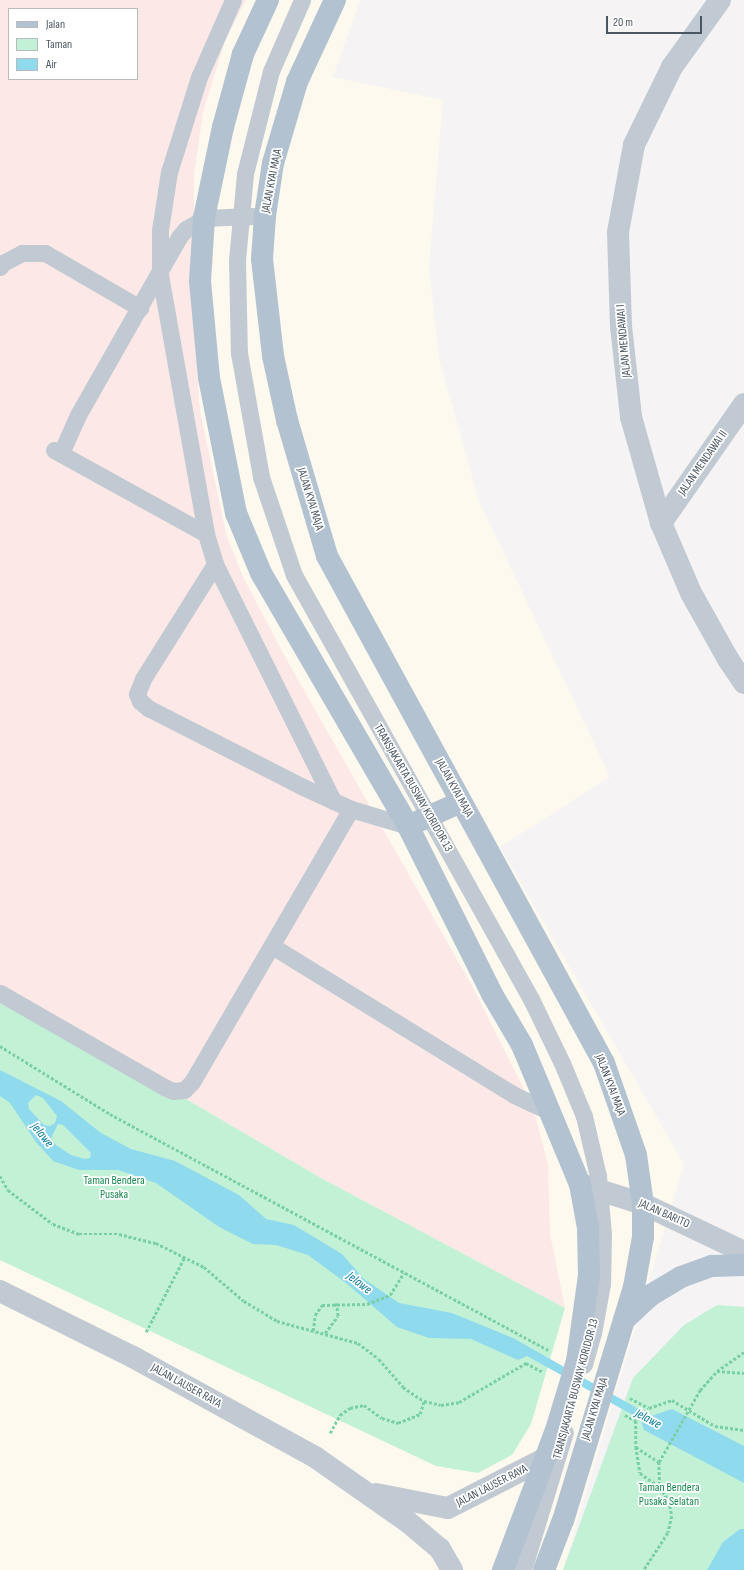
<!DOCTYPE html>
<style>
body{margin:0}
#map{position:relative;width:744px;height:1570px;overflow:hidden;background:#f5f3f3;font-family:"Sofia Sans Condensed",sans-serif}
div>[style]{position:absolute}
.commercial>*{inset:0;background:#fdf9ef}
.medical>*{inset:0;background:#fce8e6}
.green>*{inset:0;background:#c3f1d5}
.water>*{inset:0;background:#90daee}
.path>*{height:2.5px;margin-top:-1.25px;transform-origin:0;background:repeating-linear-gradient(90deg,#7ad0a6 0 3px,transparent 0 5px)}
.service>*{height:17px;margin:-8.5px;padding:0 8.5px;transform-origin:8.5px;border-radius:8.5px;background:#c1cad2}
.minor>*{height:22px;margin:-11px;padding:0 11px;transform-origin:11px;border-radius:11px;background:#c1cad2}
.tertiary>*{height:22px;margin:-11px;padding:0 11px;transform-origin:11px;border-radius:11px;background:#c1cad2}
.primary>*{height:22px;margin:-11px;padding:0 11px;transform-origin:11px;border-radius:11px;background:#b3c2d1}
span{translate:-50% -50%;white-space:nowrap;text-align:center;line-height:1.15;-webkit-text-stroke:3.5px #fff;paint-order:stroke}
.street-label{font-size:12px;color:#4a5661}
.park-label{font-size:12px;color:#17864f}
.water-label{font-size:13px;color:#0c7c9b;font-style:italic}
.legend{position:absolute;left:8px;top:8px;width:130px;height:72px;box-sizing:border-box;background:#fff;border:1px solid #b7bbc0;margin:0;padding:5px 7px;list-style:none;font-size:12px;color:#4a5661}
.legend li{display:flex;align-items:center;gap:8px;height:20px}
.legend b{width:20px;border:1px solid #b7bbc0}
.scale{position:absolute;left:606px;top:16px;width:96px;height:18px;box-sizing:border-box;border:2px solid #4a5661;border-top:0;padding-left:5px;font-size:12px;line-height:14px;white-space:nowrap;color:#4a5661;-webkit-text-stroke:3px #fff;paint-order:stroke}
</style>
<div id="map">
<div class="commercial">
<div style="clip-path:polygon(evenodd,0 0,360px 0,333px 77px,443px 100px,429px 267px,439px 358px,479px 501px,610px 777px,500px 847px,684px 1164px,563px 1570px,0 1570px,0 0,9px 9px,137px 9px,137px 79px,9px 79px,9px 9px)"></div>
</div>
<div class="medical">
<div style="clip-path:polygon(evenodd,0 0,246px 0,225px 41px,203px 112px,194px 175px,194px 326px,200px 411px,226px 534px,243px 577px,284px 655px,472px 986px,532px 1105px,548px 1164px,550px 1234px,565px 1308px,321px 1178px,0 990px,0 0,9px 9px,137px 9px,137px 79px,9px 79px,9px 9px)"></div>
</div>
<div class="green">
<div style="clip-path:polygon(0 990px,321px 1178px,565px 1308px,531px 1424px,512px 1455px,478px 1473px,436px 1466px,0 1260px)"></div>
<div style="clip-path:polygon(717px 1305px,744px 1307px,744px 1570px,563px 1570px,633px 1378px,684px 1325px)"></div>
</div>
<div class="water">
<div style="clip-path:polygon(evenodd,0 1070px,61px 1101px,101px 1133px,131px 1149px,175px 1161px,239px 1195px,266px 1219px,294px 1225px,342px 1254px,364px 1279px,399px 1303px,452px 1313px,513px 1338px,651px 1416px,672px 1409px,744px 1446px,744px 1483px,644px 1430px,640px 1419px,527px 1356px,518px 1360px,471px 1339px,429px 1338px,397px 1327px,346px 1283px,308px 1255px,276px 1245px,253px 1244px,219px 1227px,156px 1183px,118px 1170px,79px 1170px,53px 1161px,36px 1142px,10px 1103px,0 1096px,0 1070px,36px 1095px,43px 1098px,57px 1116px,55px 1123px,50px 1126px,44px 1125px,29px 1109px,28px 1103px,36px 1095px,0 1070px,58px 1124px,63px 1125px,91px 1153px,90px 1158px,85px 1159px,71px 1155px,56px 1145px,51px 1138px,58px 1124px)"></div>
<div style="clip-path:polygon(740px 1529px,744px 1529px,744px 1570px,707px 1570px,723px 1542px)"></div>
</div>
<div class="path">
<div style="left:0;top:1046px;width:129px;rotate:31.7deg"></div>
<div style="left:110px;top:1114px;width:500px;rotate:28.3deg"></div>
<div style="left:0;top:1176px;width:16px;rotate:60deg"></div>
<div style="left:8px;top:1190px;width:56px;rotate:37.1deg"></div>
<div style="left:53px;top:1224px;width:28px;rotate:21deg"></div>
<div style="left:79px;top:1234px;width:40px"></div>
<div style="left:119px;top:1234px;width:38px;rotate:14deg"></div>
<div style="left:156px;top:1243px;width:54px;rotate:26.6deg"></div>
<div style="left:204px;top:1267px;width:52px;rotate:40.4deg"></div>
<div style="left:244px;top:1301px;width:39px;rotate:31deg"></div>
<div style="left:277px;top:1321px;width:84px;rotate:15.2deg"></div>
<div style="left:358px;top:1343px;width:26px;rotate:37deg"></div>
<div style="left:379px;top:1359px;width:37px;rotate:49deg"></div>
<div style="left:403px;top:1387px;width:25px;rotate:34deg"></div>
<div style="left:424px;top:1401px;width:17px;rotate:13deg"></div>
<div style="left:441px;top:1405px;width:18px;rotate:-9deg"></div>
<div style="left:459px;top:1402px;width:78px;rotate:-30.2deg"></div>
<div style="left:526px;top:1363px;width:19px;rotate:28deg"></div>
<div style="left:313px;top:1331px;width:16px;rotate:-83deg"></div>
<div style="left:315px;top:1315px;width:12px;rotate:-55deg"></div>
<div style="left:322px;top:1305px;width:45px;rotate:-1.3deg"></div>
<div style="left:367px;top:1304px;width:25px;rotate:-21deg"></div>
<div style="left:390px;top:1295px;width:26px;rotate:-58deg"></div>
<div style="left:146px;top:1332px;width:85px;rotate:-62.8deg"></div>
<div style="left:325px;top:1333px;width:21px;rotate:-53deg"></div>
<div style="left:338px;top:1316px;width:13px;rotate:-99deg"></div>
<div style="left:717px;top:1371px;width:27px;rotate:4deg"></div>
<div style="left:630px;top:1398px;width:21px;rotate:28deg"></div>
<div style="left:649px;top:1408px;width:24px;rotate:-19deg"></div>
<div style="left:672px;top:1400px;width:50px;rotate:31.2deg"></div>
<div style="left:715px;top:1426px;width:29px;rotate:8deg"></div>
<div style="left:625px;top:1415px;width:13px;rotate:29deg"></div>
<div style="left:636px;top:1421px;width:26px;rotate:90deg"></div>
<div style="left:636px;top:1447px;width:26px;rotate:81deg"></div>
<div style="left:640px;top:1473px;width:24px;rotate:35deg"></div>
<div style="left:660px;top:1487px;width:17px;rotate:57deg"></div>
<div style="left:669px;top:1501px;width:15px;rotate:79deg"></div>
<div style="left:672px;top:1516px;width:17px;rotate:103deg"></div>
<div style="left:668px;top:1533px;width:44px;rotate:123deg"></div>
<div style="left:330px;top:1433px;width:21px;rotate:-61deg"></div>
<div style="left:340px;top:1415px;width:12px;rotate:-35deg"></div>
<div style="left:350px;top:1408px;width:14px;rotate:-12deg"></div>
<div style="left:364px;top:1405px;width:22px;rotate:36deg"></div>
<div style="left:382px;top:1418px;width:17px;rotate:17deg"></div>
<div style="left:398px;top:1423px;width:24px;rotate:-22deg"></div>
<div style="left:420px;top:1414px;width:14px;rotate:-73deg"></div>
<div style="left:636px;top:1447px;width:27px;rotate:33deg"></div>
<div style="left:659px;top:1462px;width:25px;rotate:88deg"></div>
<div style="left:659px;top:1462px;width:83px;rotate:-60.3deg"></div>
<div style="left:700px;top:1390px;width:25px;rotate:-48deg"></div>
<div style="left:717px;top:1371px;width:33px;rotate:-35deg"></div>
</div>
<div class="service">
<div style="left:233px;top:0;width:84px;rotate:113.8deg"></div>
<div style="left:199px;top:77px;width:100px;rotate:107.5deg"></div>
<div style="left:169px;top:172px;width:59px;rotate:98.8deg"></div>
<div style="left:160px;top:230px;width:45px;rotate:90deg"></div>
<div style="left:160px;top:275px;width:263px;rotate:79.9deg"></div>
<div style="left:206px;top:534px;width:31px;rotate:73deg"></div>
<div style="left:215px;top:564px;width:265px;rotate:63.5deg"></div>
<div style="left:302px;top:0;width:77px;rotate:113.6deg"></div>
<div style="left:271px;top:71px;width:106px;rotate:104.2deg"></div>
<div style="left:245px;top:174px;width:87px;rotate:95.3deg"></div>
<div style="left:237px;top:261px;width:92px;rotate:88.8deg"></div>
<div style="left:239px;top:353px;width:126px;rotate:79.9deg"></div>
<div style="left:261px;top:477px;width:103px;rotate:71.4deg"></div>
<div style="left:294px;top:575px;width:486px;rotate:60.8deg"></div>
<div style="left:531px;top:999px;width:71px;rotate:64.2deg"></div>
<div style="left:562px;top:1063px;width:57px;rotate:67.5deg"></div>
<div style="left:584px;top:1116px;width:62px;rotate:76.9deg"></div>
<div style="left:598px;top:1176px;width:58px;rotate:85.1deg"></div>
<div style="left:603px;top:1234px;width:50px;rotate:91.1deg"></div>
<div style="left:602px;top:1284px;width:50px;rotate:100.4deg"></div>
<div style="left:593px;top:1333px;width:33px;rotate:106deg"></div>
<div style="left:0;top:267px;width:5px;rotate:-53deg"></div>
<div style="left:3px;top:263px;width:21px;rotate:-28deg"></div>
<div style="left:22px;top:253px;width:23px"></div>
<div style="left:45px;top:253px;width:110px;rotate:30.1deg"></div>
<div style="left:54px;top:450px;width:174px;rotate:28.9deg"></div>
<div style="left:61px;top:453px;width:42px;rotate:-65.9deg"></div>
<div style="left:78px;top:415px;width:205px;rotate:-60.4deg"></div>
<div style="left:179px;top:237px;width:11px;rotate:-49deg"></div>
<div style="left:186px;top:229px;width:21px;rotate:-31deg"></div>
<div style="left:204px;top:218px;width:48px;rotate:-2.4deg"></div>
<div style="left:215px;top:564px;width:136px;rotate:122.1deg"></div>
<div style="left:143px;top:679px;width:16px;rotate:112deg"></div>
<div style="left:137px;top:694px;width:8px;rotate:67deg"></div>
<div style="left:140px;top:701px;width:11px;rotate:41deg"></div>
<div style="left:148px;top:708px;width:174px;rotate:27deg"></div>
<div style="left:303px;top:787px;width:53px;rotate:24.6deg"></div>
<div style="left:351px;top:809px;width:59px;rotate:16.6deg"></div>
<div style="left:272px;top:946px;width:284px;rotate:31.6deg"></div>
<div style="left:514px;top:1095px;width:38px;rotate:25deg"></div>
<div style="left:0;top:993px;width:189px;rotate:29.8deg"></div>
<div style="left:164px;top:1087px;width:10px;rotate:24deg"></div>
<div style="left:173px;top:1091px;width:11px;rotate:-5deg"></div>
<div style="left:184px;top:1090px;width:11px;rotate:-45deg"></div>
<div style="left:192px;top:1082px;width:316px;rotate:-59.8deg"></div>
<div style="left:523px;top:1570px;width:144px;rotate:-73.1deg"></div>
</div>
<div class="minor">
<div style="left:720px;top:0;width:82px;rotate:125.6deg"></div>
<div style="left:672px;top:67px;width:87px;rotate:116deg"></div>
<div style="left:634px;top:145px;width:88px;rotate:100.4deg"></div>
<div style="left:618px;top:232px;width:94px;rotate:88.2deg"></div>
<div style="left:621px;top:326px;width:92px;rotate:83.7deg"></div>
<div style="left:631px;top:417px;width:110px;rotate:74.2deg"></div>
<div style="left:661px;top:523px;width:76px;rotate:66.8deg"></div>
<div style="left:691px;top:593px;width:76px;rotate:60.7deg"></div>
<div style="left:728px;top:659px;width:29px;rotate:56deg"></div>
<div style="left:661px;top:523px;width:145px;rotate:-55.1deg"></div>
</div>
<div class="tertiary">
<div style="left:580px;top:1184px;width:66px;rotate:17.6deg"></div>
<div style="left:643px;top:1204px;width:112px;rotate:25.4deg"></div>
<div style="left:0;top:1291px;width:148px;rotate:26.4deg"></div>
<div style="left:133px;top:1357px;width:208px;rotate:28.8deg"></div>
<div style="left:315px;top:1457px;width:113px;rotate:35deg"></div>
<div style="left:408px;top:1522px;width:42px;rotate:40.2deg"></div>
<div style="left:440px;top:1549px;width:24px;rotate:60deg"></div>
<div style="left:376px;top:1494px;width:73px;rotate:11deg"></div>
<div style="left:448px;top:1508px;width:110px;rotate:-27deg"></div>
</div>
<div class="primary">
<div style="left:268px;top:0;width:60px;rotate:114.8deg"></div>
<div style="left:243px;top:54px;width:76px;rotate:105.3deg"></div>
<div style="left:223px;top:127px;width:93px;rotate:101.8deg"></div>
<div style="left:204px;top:218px;width:63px;rotate:93.6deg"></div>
<div style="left:200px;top:281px;width:97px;rotate:84.7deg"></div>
<div style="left:209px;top:378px;width:138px;rotate:78.7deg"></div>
<div style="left:236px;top:513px;width:65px;rotate:67.4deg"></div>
<div style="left:261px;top:573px;width:293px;rotate:59.8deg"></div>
<div style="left:408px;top:826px;width:188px;rotate:63.4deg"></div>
<div style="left:492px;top:994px;width:59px;rotate:59.5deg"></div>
<div style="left:522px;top:1045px;width:151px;rotate:67.4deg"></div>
<div style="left:580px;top:1184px;width:45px;rotate:79.7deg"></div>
<div style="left:588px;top:1228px;width:47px;rotate:88.8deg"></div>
<div style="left:589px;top:1275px;width:87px;rotate:97.9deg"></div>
<div style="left:577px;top:1361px;width:72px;rotate:106.9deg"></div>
<div style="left:556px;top:1430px;width:150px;rotate:110.7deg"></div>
<div style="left:335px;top:0;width:90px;rotate:114.9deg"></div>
<div style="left:297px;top:82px;width:84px;rotate:106.5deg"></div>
<div style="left:273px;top:163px;width:54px;rotate:98.6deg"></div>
<div style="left:265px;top:216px;width:43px;rotate:94deg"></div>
<div style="left:262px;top:259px;width:98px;rotate:83.5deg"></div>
<div style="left:273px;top:356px;width:66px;rotate:77.7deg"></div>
<div style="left:287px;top:420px;width:142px;rotate:73.6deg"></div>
<div style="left:327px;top:556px;width:578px;rotate:61.35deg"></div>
<div style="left:604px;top:1063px;width:97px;rotate:70.8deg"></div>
<div style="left:636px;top:1155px;width:49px;rotate:81.9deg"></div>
<div style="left:643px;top:1204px;width:33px;rotate:90deg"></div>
<div style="left:643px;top:1237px;width:51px;rotate:100.2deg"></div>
<div style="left:634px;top:1287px;width:244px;rotate:106.9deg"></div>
<div style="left:563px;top:1520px;width:53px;rotate:110.8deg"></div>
<div style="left:408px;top:826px;width:58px;rotate:-24.4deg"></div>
<div style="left:624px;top:1320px;width:37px;rotate:-43deg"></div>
<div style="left:651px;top:1295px;width:35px;rotate:-31deg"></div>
<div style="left:681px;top:1277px;width:33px;rotate:-20deg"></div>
<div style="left:712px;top:1266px;width:32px;rotate:-2deg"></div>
</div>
<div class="street-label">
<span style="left:272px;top:181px;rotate:-79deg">JALAN KYAI MAJA</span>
<span style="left:624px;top:341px;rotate:-95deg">JALAN MENDAWAI I</span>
<span style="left:703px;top:463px;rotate:-55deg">JALAN MENDAWAI II</span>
<span style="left:310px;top:499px;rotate:73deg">JALAN KYAI MAJA</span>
<span style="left:413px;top:788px;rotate:60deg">TRANSJAKARTA BUSWAY KORIDOR 13</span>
<span style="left:454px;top:788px;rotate:61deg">JALAN KYAI MAJA</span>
<span style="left:610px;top:1085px;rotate:69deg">JALAN KYAI MAJA</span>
<span style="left:664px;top:1214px;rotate:24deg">JALAN BARITO</span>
<span style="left:186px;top:1386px;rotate:29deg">JALAN LAUSER RAYA</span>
<span style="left:576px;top:1389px;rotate:-75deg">TRANSJAKARTA BUSWAY KORIDOR 13</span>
<span style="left:595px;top:1409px;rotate:-73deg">JALAN KYAI MAJA</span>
<span style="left:492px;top:1486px;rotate:-27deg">JALAN LAUSER RAYA</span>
</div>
<div class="park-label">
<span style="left:114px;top:1188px">Taman Bendera<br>Pusaka</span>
<span style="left:669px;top:1495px">Taman Bendera<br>Pusaka Selatan</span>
</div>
<div class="water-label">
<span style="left:42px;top:1135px;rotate:51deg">Jelawe</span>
<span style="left:359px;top:1283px;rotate:38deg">Jelawe</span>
<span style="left:648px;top:1419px;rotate:28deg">Jelawe</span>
</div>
<ul class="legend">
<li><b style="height:5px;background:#b3c2d1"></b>Jalan</li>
<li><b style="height:11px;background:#c3f1d5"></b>Taman</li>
<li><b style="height:11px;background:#90daee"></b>Air</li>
</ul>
<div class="scale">20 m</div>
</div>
